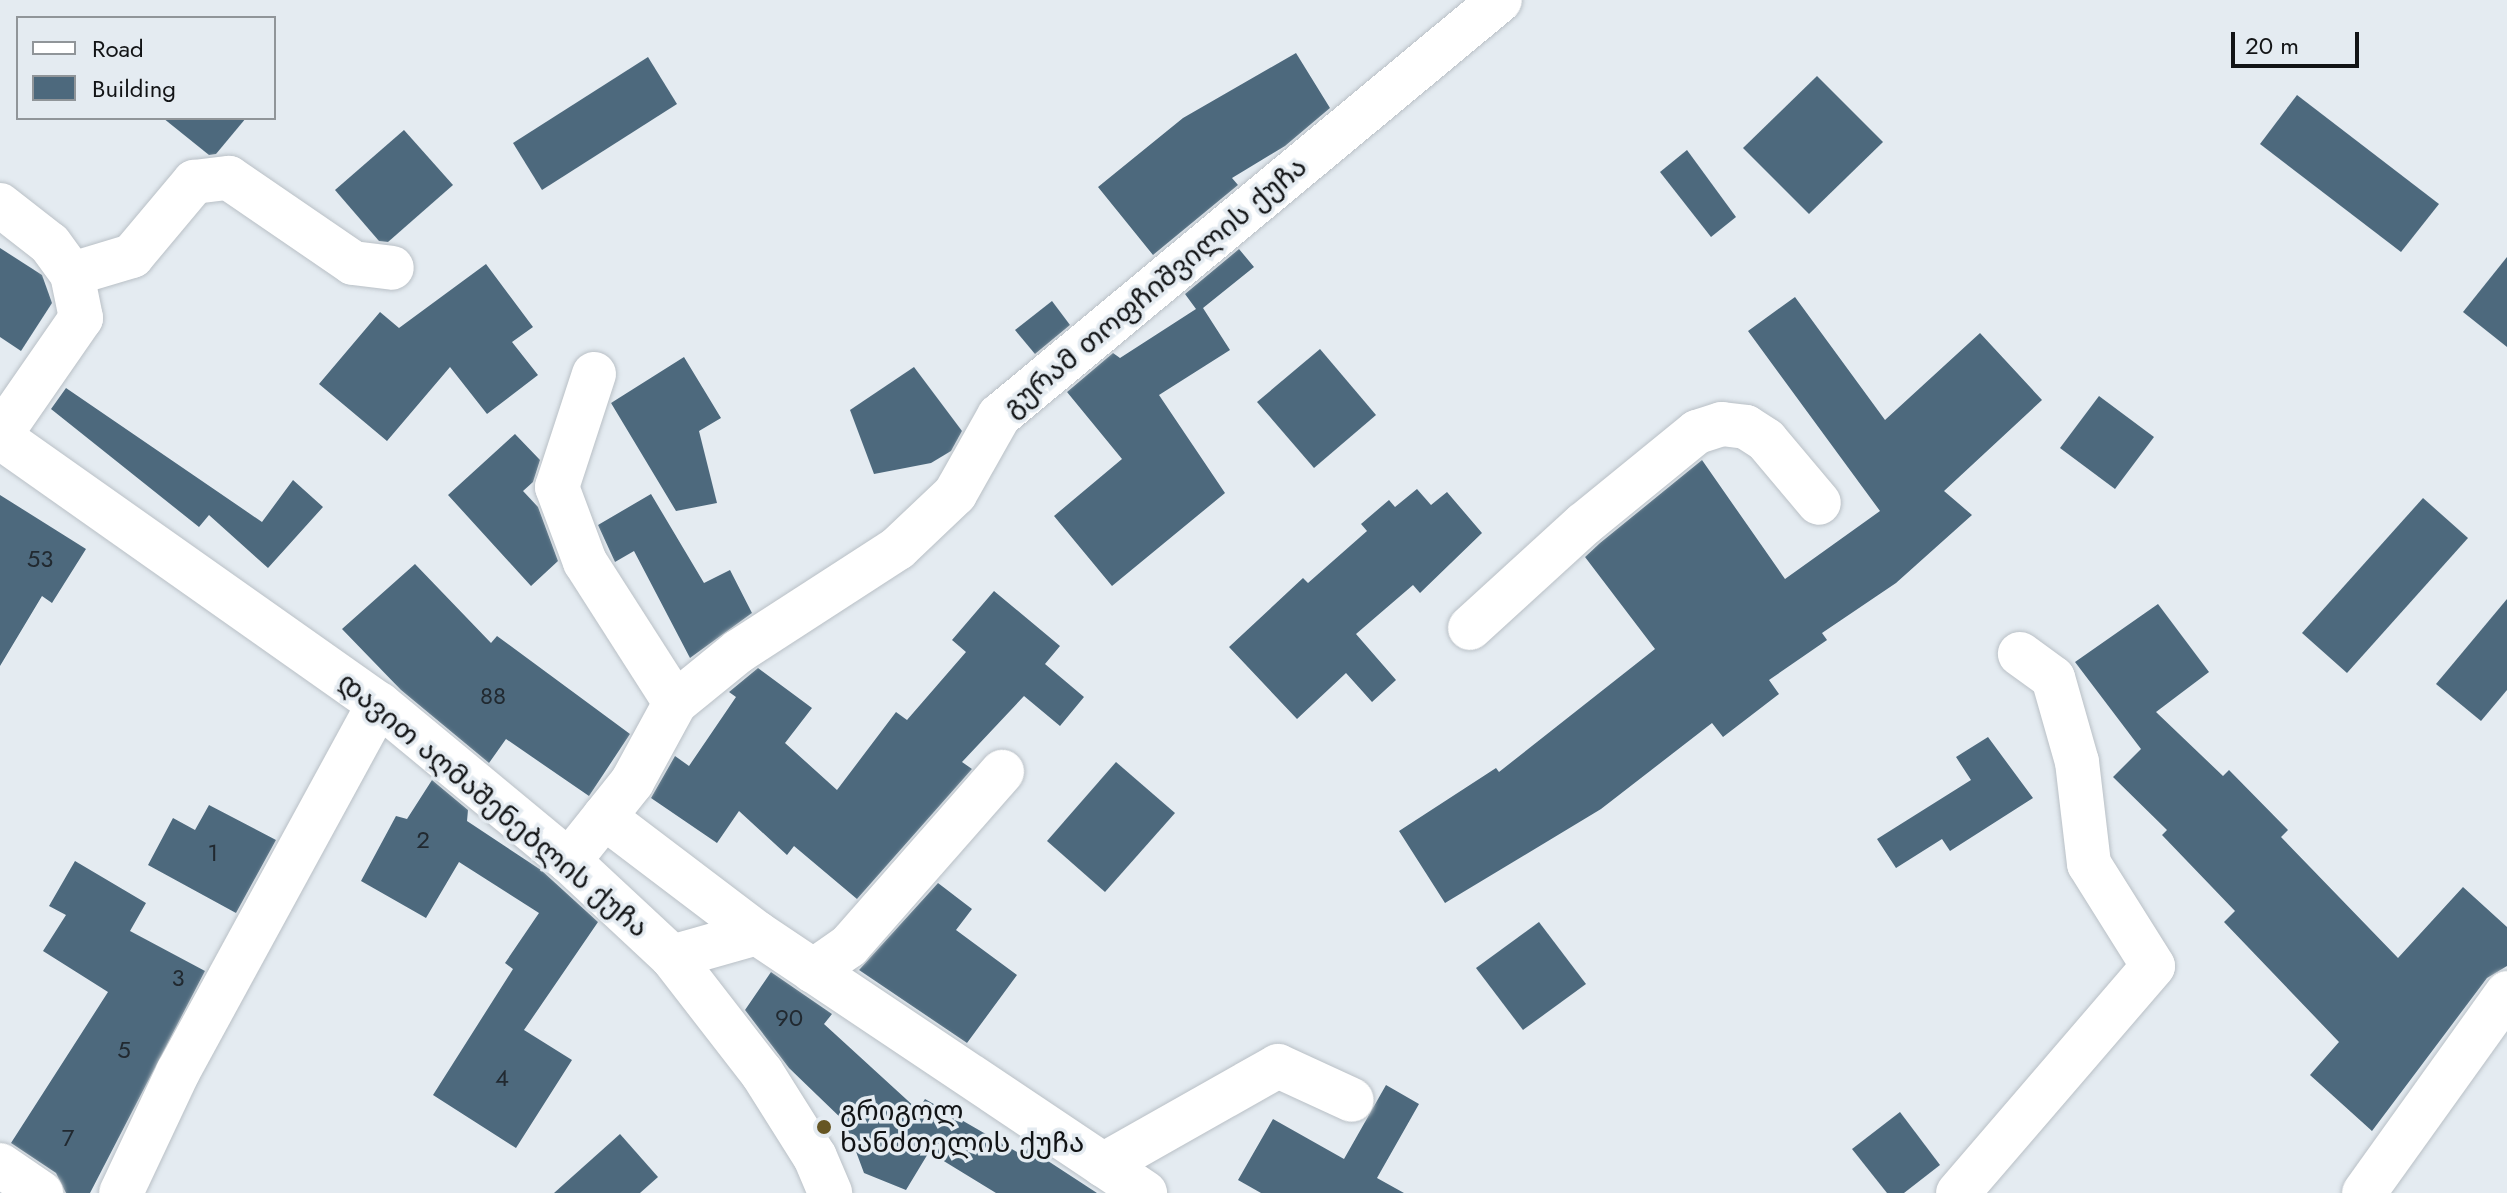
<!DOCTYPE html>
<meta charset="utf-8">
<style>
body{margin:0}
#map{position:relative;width:2507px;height:1193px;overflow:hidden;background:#e4ebf1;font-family:Jost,"Noto Sans Georgian",sans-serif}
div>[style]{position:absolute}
.building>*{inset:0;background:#4d697d}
.roads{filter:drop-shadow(0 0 2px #b9c0c6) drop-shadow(0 0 2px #b9c0c6)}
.minor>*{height:44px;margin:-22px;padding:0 22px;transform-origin:22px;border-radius:22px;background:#fff}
.dots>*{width:22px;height:22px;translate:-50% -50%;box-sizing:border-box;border:4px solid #e4ebf1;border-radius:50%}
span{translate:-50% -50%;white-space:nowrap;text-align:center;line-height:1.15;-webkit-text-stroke:7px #e4ebf1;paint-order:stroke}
.number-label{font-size:24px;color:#212930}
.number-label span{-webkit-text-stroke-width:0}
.street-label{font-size:28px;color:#121416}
.poi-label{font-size:28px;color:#121416}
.left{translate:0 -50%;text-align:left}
.legend{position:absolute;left:16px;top:16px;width:260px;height:104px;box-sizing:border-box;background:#e4ebf1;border:2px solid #909599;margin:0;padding:10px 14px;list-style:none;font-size:24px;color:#121416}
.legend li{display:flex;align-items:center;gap:16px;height:40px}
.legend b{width:40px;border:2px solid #909599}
.scale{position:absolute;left:2231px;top:32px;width:128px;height:36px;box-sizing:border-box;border:4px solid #121416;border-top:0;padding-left:10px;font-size:24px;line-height:28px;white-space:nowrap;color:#121416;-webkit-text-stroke:6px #e4ebf1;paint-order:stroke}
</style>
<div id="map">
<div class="building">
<div style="clip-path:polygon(1296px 53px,1330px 108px,1285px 146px,1232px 178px,1238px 185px,1153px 255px,1098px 187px,1183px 118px)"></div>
<div style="clip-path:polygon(648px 57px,677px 104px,542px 190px,513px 143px)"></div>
<div style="clip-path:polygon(1817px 76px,1883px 142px,1809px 214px,1743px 148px)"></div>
<div style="clip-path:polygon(2297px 95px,2439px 204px,2401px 252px,2260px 144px)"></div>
<div style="clip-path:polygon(163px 118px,246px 118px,216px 154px,209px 155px)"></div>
<div style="clip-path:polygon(404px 130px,453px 185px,388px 242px,379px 241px,335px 190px)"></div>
<div style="clip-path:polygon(1687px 150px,1736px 217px,1711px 237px,1660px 172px)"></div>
<div style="clip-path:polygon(0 248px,42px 275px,52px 303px,21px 351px,0 337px)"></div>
<div style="clip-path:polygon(1239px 249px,1254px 267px,1203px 308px,1230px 350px,1159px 395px,1225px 493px,1112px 586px,1054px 516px,1122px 459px,1067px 392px,1113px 353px,1120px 358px,1196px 309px,1185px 294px)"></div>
<div style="clip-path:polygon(2507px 257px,2507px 347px,2463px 312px)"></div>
<div style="clip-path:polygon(486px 264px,533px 327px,512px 342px,538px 375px,487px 414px,450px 367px,387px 441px,319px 384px,380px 312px,399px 328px)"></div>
<div style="clip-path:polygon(1795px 297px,1885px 420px,1980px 333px,2042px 400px,1944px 491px,1972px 515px,1896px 583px,1822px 633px,1827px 640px,1769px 680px,1779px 694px,1723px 737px,1712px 723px,1601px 809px,1445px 903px,1399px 831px,1496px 768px,1499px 772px,1655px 649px,1585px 557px,1600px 543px,1702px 460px,1785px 579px,1880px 511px,1748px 331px)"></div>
<div style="clip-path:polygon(1052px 301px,1070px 325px,1035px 354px,1015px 330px)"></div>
<div style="clip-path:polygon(1320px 349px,1376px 415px,1314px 468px,1257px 402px)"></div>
<div style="clip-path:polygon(684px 357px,721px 418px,699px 431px,717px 503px,676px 511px,611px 403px)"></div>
<div style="clip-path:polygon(914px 367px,962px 431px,951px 451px,931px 463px,874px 474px,850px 410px)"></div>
<div style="clip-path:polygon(66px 388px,262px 522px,293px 480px,323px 507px,268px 568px,209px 515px,199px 527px,51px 409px)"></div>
<div style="clip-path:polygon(2099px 396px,2154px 437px,2115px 489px,2060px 448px)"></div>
<div style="clip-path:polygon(515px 434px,540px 460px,533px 482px,523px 491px,538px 507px,558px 561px,531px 586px,448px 495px)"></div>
<div style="clip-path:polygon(1417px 489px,1431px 505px,1447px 492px,1482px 533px,1420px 593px,1413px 585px,1356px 634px,1396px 680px,1372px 702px,1346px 673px,1297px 719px,1229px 647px,1303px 578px,1308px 583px,1367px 531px,1361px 524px,1389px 500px,1395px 507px)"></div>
<div style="clip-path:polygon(651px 494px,704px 583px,730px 570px,752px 613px,690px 658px,634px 551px,615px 562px,598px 525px)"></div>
<div style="clip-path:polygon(0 495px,86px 549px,52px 603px,42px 596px,0 666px)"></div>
<div style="clip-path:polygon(2423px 498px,2468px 538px,2347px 673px,2302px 633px)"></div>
<div style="clip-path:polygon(415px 564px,491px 643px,497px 636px,630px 734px,589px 796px,506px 739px,489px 763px,401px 690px,342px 629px)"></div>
<div style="clip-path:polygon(994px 591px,1060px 646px,1045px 664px,1084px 697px,1060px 726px,1024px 696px,962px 762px,972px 769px,857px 899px,794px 846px,787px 855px,739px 811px,717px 843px,651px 798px,675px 756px,689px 766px,736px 697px,729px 692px,758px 668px,812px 708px,785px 743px,837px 790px,896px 712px,907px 720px,966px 652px,952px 640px)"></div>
<div style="clip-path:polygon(2507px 599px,2507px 690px,2481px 721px,2436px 684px)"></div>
<div style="clip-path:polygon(2158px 604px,2209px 672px,2156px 712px,2223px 776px,2229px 770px,2288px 830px,2281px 837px,2398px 958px,2463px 887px,2507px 927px,2507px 966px,2487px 978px,2372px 1131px,2310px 1075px,2339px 1042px,2224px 922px,2235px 911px,2162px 835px,2167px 830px,2113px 777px,2141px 749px,2075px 662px)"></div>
<div style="clip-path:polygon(1988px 737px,2033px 798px,1950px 851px,1942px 839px,1896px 868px,1877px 839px,1971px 780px,1956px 757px)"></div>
<div style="clip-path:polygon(1116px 762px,1175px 813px,1105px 892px,1047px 841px)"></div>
<div style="clip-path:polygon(432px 780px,468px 810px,467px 821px,541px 870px,598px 922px,524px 1030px,572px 1060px,516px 1148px,433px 1095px,513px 969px,505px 963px,539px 913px,459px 862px,426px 918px,361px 881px,396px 816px,407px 819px)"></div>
<div style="clip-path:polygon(209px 805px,276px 840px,236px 913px,148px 865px,173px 818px,195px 830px)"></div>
<div style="clip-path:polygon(75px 861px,146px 903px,130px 931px,205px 971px,90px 1193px,66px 1193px,56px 1173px,11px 1143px,108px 992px,43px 951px,66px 915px,49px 906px)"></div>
<div style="clip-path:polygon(938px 883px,972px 909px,956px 930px,1017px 975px,967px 1043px,859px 970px)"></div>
<div style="clip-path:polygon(1539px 922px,1586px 984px,1523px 1030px,1476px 968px)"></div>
<div style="clip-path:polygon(771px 972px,832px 1014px,824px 1024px,918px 1110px,925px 1099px,1017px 1152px,1022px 1144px,1097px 1193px,996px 1193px,929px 1152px,906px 1190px,864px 1173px,845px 1122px,789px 1068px,745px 1010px)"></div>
<div style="clip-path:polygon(1386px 1085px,1419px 1104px,1377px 1178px,1404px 1193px,1261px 1193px,1238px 1180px,1273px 1119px,1344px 1159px)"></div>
<div style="clip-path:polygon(1900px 1112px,1940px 1165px,1904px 1193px,1887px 1193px,1852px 1149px)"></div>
<div style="clip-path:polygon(620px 1134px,658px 1177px,640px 1193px,554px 1193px)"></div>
</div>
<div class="roads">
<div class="minor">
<div style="left:0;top:205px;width:63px;rotate:38deg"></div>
<div style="left:50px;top:244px;width:37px;rotate:54deg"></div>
<div style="left:72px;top:274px;width:45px;rotate:78.4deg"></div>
<div style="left:81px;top:318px;width:142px;rotate:124.7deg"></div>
<div style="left:72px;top:274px;width:63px;rotate:-16.7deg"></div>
<div style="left:132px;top:256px;width:97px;rotate:-50deg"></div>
<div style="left:194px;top:182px;width:35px;rotate:-7deg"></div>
<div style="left:229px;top:178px;width:150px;rotate:34.4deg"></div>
<div style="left:353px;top:263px;width:39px;rotate:7deg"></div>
<div style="left:594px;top:374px;width:119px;rotate:108.1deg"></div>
<div style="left:557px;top:487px;width:80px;rotate:69.5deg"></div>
<div style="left:585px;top:562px;width:167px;rotate:57.4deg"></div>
<div style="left:0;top:437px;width:464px;rotate:35.2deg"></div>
<div style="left:379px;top:704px;width:246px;rotate:39.6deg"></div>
<div style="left:569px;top:861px;width:141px;rotate:43deg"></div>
<div style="left:672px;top:957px;width:147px;rotate:52.2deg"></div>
<div style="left:762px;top:1073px;width:99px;rotate:57.8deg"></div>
<div style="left:815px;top:1157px;width:39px;rotate:67deg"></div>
<div style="left:1470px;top:628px;width:154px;rotate:-42.4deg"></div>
<div style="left:1584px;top:524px;width:146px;rotate:-39.2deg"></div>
<div style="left:1697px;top:432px;width:26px;rotate:-18deg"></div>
<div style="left:1722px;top:424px;width:24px;rotate:7deg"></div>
<div style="left:1746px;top:427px;width:24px;rotate:33deg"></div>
<div style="left:1766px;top:440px;width:82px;rotate:49.9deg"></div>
<div style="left:604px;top:817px;width:192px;rotate:37.2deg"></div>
<div style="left:569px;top:861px;width:101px;rotate:-51.4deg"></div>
<div style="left:632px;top:782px;width:90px;rotate:-61.4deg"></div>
<div style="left:675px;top:703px;width:82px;rotate:-39.1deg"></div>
<div style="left:739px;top:651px;width:189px;rotate:-32.9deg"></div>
<div style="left:898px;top:548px;width:79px;rotate:-43.5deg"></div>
<div style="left:955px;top:494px;width:90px;rotate:-60.6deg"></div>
<div style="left:999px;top:416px;width:651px;rotate:-39.7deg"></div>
<div style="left:672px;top:957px;width:88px;rotate:-15.8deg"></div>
<div style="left:757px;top:933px;width:467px;rotate:33.8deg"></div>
<div style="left:813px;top:971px;width:44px;rotate:-34.8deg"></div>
<div style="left:849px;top:946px;width:232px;rotate:-48.7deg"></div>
<div style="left:0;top:1165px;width:50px;rotate:34.3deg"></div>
<div style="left:1103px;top:1165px;width:201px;rotate:-29.5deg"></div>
<div style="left:1278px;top:1066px;width:81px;rotate:24.7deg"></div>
<div style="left:121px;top:1193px;width:134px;rotate:-64.8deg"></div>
<div style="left:178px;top:1072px;width:419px;rotate:-61.4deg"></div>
<div style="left:1958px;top:1193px;width:299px;rotate:-49.3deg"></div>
<div style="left:2153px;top:966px;width:120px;rotate:-122.1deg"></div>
<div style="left:2089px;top:864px;width:103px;rotate:-96.7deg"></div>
<div style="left:2077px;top:762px;width:87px;rotate:-105.9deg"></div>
<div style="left:2053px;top:678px;width:41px;rotate:-144deg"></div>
<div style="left:2364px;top:1193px;width:246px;rotate:-54.4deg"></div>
</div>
</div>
<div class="dots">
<div style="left:824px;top:1127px;background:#665623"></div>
</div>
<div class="number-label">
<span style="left:40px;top:559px">53</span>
<span style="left:493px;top:696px">88</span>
<span style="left:423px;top:840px">2</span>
<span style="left:213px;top:853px">1</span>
<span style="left:178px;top:978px">3</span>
<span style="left:789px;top:1018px">90</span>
<span style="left:124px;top:1050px">5</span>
<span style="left:502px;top:1078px">4</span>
<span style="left:68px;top:1138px">7</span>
</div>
<div class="street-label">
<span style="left:1155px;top:287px;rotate:-40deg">გურამ თოფჩიშვილის ქუჩა</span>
<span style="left:493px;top:805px;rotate:40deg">დავით აღმაშენებლის ქუჩა</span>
</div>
<div class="poi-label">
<span class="left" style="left:840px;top:1127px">გრიგოლ<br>ხანძთელის ქუჩა</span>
</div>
<ul class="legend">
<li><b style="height:10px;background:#fff"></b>Road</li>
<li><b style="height:22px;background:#4d697d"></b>Building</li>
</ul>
<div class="scale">20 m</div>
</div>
